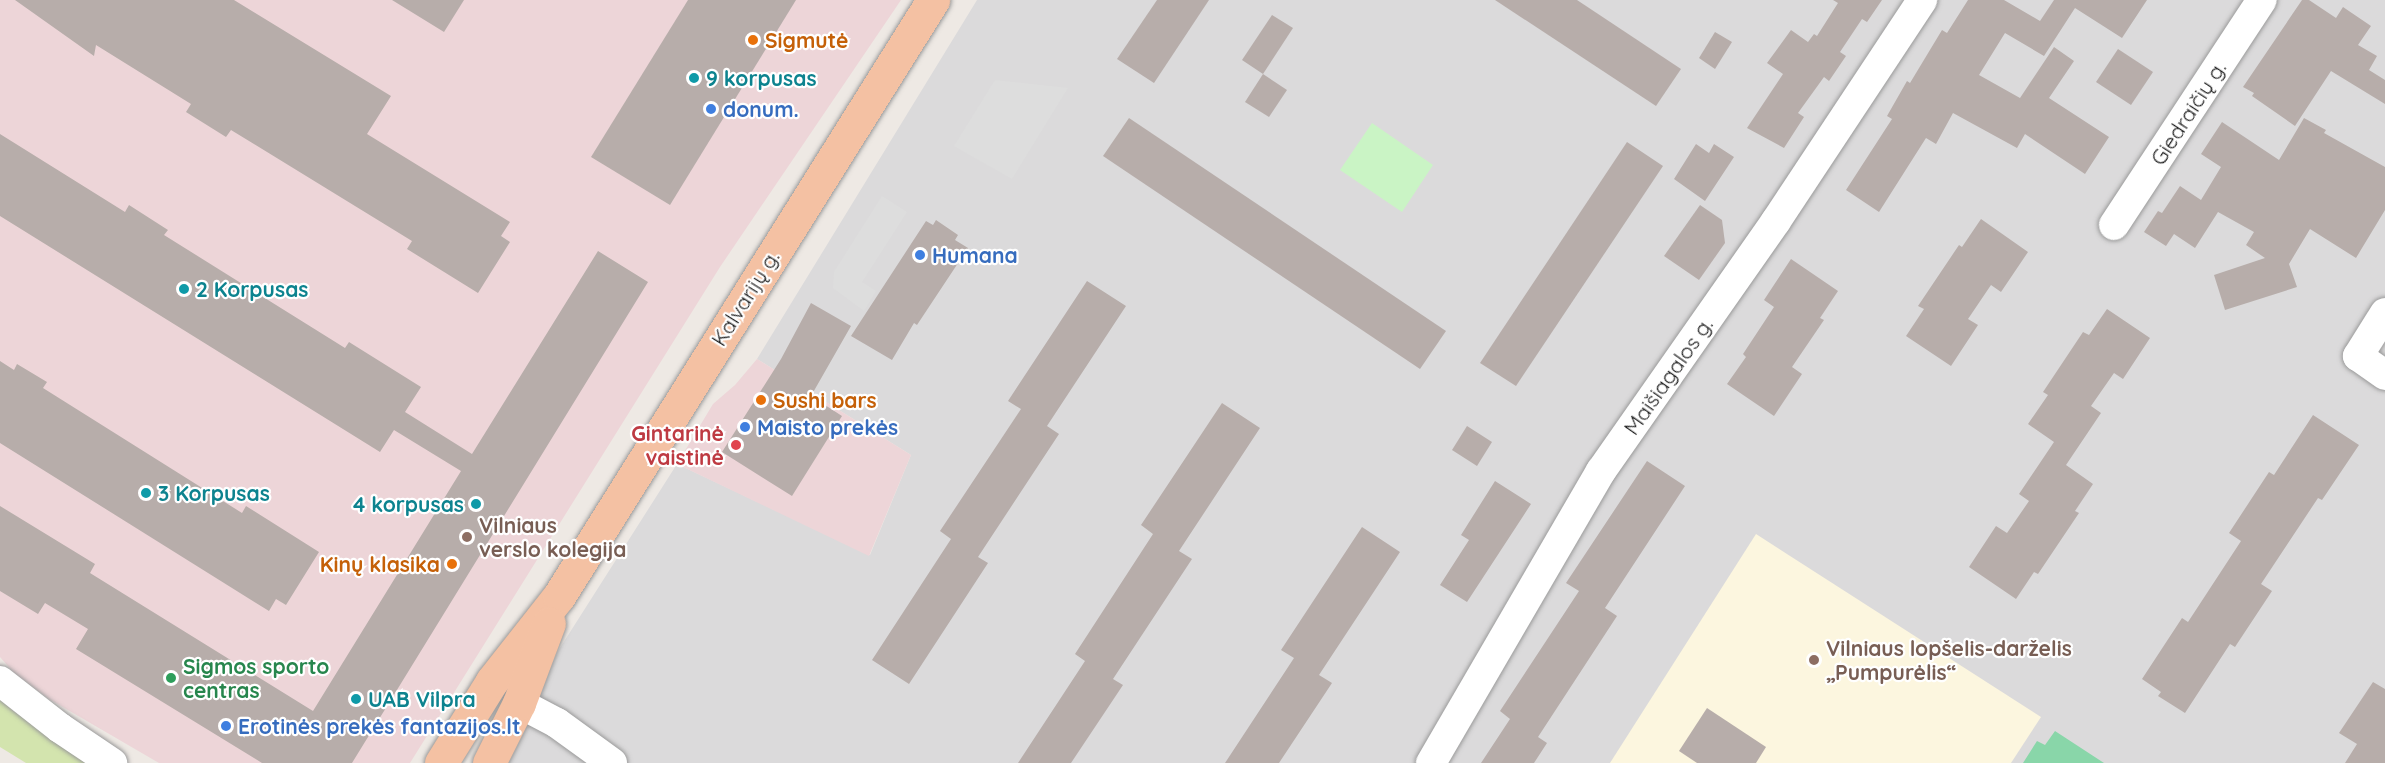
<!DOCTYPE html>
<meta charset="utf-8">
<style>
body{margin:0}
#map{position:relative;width:2385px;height:763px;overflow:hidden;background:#eee9e4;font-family:Quicksand,sans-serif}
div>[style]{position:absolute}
.residential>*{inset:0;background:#dbdadb}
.commercial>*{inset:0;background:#edd5d8}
.education>*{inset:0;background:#fcf6df}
.grass>*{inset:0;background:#d3e4ae}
.park>*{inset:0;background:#caf4c5}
.pitch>*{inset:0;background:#89d6a9}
.parking>*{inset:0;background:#ddd}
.building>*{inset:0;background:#b7adaa}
.roads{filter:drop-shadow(0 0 2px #9a9a9a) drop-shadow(0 0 2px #9a9a9a)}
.minor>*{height:30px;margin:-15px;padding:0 15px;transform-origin:15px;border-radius:15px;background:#fff}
.major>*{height:33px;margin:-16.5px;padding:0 16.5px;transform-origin:16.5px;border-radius:16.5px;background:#f4c1a3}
.dots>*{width:16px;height:16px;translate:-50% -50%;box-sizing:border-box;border:3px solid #fff;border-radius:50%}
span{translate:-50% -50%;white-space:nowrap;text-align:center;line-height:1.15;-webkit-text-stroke:4.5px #fff;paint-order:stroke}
.food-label{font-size:21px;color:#c56008;font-weight:700}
.left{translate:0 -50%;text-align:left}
.right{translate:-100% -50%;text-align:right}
.culture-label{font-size:21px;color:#0d838f;font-weight:700}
.shop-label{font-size:21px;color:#366cbe;font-weight:700}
.street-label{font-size:21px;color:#1d1d1d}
.health-label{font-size:21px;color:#be3a42;font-weight:700}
.education-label{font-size:21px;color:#785e54;font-weight:700}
.leisure-label{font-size:21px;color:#27864d;font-weight:700}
</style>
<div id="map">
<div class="residential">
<div style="clip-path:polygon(977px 0,2385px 0,2385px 763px,506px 763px,558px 651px,677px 464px,870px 555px,911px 455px,757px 359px)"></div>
</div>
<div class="commercial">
<div style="clip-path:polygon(0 0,901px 0,720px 267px,410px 763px,159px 763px,49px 699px,13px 672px,0 657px)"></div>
<div style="clip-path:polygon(757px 359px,911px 455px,869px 556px,677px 464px,713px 404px,735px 385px)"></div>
</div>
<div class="education">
<div style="clip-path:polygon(1756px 534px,2041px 717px,2011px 763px,1610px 763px)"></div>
</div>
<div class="grass">
<div style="clip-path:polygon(0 699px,12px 710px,89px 763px,26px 763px,0 747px)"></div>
</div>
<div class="park">
<div style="clip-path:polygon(1372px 123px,1433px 165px,1402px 212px,1340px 170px)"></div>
</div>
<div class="pitch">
<div style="clip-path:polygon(2055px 731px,2104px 763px,2023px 763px,2037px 741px,2045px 745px)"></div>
</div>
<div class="parking">
<div style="clip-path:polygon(995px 80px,1068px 88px,1012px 179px,954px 146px)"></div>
<div style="clip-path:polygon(882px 196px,907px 212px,862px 282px,876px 291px,864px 311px,833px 288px,834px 272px)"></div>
</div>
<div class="building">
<div style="clip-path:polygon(15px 0,234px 0,391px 96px,367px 134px,510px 222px,501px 236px,510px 242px,478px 293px,407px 249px,412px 241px,231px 130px,226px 137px,186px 112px,191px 104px,96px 45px,94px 56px)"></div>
<div style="clip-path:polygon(392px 0,464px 0,444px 32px)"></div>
<div style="clip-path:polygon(688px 0,796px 0,670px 205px,591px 157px)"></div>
<div style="clip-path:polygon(1157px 0,1209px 0,1154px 83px,1117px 59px)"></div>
<div style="clip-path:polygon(1495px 0,1577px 0,1681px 69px,1656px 106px)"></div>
<div style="clip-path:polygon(1833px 0,1882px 0,1867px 22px,1862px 19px,1840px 52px,1846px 56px,1829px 81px,1824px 77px,1798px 113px,1804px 117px,1784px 148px,1747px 128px,1783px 74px,1767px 63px,1791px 30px,1808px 42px,1814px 34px,1817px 36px,1838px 3px)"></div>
<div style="clip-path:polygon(1968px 0,2004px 0,2040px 21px,2054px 0,2147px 0,2122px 38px,2075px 8px,2044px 56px,2005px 33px,1979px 75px,2020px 98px,2054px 47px,2074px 61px,2049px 98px,2109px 137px,2085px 174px,2025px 134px,2017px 148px,1953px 113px,1936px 144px,1926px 138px,1879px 212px,1846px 190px,1892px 119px,1887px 116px,1907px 81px,1910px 83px,1942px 30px,1947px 33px)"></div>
<div style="clip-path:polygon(2302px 0,2309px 0,2336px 18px,2343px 7px,2371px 26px,2358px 45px,2377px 56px,2369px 70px,2385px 80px,2385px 104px,2331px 71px,2295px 126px,2252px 96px,2254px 93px,2243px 87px)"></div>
<div style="clip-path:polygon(1272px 15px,1293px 28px,1263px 74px,1242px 60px)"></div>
<div style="clip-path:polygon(1715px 32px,1732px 42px,1715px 69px,1699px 58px)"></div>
<div style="clip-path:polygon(2118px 49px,2153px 72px,2131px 105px,2096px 82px)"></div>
<div style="clip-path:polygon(1263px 74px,1287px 90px,1269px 117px,1245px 102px)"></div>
<div style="clip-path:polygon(1129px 118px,1446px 331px,1420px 369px,1103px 156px)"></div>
<div style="clip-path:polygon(2304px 118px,2326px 130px,2324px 133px,2385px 167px,2385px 210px,2356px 258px,2310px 229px,2289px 264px,2297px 287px,2225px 310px,2214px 275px,2265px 258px,2246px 245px,2254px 232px,2218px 212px,2195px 248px,2174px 234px,2166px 246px,2144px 232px,2158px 211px,2162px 213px,2180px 186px,2201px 200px,2221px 167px,2201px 154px,2222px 122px,2279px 160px)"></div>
<div style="clip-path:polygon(0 134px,125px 212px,129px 205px,168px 230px,164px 235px,345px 348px,349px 342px,421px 387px,405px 412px,472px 454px,598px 251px,648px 282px,352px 763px,262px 763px,76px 649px,88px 629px,45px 603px,38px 614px,0 591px,0 506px,95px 564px,90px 573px,313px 711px,461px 471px,394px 430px,380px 452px,0 216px)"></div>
<div style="clip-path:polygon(1627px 142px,1663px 166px,1516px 386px,1480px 363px)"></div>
<div style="clip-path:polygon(1696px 144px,1709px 153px,1714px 144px,1734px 157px,1705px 201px,1674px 179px)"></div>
<div style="clip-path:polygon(1700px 205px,1722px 220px,1725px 243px,1699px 280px,1664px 256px)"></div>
<div style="clip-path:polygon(1981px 219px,2028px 252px,2001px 292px,1991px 285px,1968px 319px,1978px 325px,1951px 366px,1906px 336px,1924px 309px,1918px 306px,1959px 245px,1962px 247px)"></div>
<div style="clip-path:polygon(936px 220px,958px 235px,955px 240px,968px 248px,917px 325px,914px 323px,892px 360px,851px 336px,926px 221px,933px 225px)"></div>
<div style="clip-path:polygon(1791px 259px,1838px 291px,1820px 318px,1824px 320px,1792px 367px,1802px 374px,1774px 416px,1727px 384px,1746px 357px,1743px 354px,1774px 307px,1764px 300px)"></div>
<div style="clip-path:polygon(1087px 281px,1126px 306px,1047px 426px,1059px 434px,978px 557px,988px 563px,909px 684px,872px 660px,951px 539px,940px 531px,1021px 409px,1008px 401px)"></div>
<div style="clip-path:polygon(811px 303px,851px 326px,811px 396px,842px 416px,792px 496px,722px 452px,781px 359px)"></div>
<div style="clip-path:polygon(2107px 309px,2150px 338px,2123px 379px,2114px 373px,2091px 406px,2101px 413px,2066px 465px,2093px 484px,2075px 511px,2079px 513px,2038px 574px,2034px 572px,2016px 599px,1969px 567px,1996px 526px,2007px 533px,2029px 501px,2019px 494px,2054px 442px,2028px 424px,2048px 395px,2043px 392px,2083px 332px,2089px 335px)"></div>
<div style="clip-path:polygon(0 361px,14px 370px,17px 364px,47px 382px,43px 388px,242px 513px,246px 506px,319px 552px,286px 605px,276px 599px,269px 611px,0 443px)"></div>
<div style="clip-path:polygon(1222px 403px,1260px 428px,1179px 551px,1192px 559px,1113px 679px,1123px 685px,1071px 763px,1018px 763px,1085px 661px,1075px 654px,1153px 534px,1141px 525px)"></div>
<div style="clip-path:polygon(2313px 415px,2359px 445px,2322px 500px,2318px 498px,2261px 584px,2272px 591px,2235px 647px,2230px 644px,2185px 713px,2158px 696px,2161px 692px,2142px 679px,2182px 618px,2188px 622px,2241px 541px,2229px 533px,2269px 472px,2274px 475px)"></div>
<div style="clip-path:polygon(1467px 426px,1492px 442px,1477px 466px,1452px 450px)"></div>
<div style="clip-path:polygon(1647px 461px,1685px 486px,1605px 608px,1617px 616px,1538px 737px,1547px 743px,1534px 763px,1481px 763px,1510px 719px,1500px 711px,1579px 591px,1566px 583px)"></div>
<div style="clip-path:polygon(1495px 481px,1531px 504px,1467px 602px,1440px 585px,1469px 540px,1461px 535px)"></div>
<div style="clip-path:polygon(1362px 527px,1400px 552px,1319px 675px,1332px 683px,1279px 763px,1225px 763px,1294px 658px,1281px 650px)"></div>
<div style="clip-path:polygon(2373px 682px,2385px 689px,2385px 763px,2345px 763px,2357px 744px,2339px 733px)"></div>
<div style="clip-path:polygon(1707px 708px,1766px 747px,1756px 763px,1697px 763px,1679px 751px)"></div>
</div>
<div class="roads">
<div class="minor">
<div style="left:2114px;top:225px;width:269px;rotate:-56.7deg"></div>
<div style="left:2385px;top:313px;width:51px;rotate:122.1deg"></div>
<div style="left:2358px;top:356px;width:33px;rotate:35deg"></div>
<div style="left:0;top:681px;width:76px;rotate:38.1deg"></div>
<div style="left:60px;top:728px;width:63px;rotate:33.9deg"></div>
<div style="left:519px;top:703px;width:43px;rotate:27.8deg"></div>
<div style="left:557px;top:723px;width:68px;rotate:36deg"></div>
<div style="left:1431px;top:763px;width:338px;rotate:-59.8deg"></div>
<div style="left:1601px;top:471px;width:305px;rotate:-55deg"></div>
<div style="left:1776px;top:221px;width:265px;rotate:-56.5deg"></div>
</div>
<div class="major">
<div style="left:441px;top:763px;width:97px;rotate:-58.1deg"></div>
<div style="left:492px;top:681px;width:108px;rotate:-51.8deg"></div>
<div style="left:559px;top:596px;width:704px;rotate:-57.89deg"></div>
<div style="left:489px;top:763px;width:67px;rotate:-63.4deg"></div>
<div style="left:519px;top:703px;width:85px;rotate:-69.4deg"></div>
</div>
</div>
<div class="dots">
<div style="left:753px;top:40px;background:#e8710a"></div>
<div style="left:694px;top:78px;background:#0f9aa8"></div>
<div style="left:711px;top:109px;background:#3f7fe0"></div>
<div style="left:920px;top:255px;background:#3f7fe0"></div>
<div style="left:184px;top:289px;background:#0f9aa8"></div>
<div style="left:761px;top:400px;background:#e8710a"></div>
<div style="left:745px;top:427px;background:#3f7fe0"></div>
<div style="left:736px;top:445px;background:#e0444e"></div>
<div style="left:146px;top:493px;background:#0f9aa8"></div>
<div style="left:476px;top:504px;background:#0f9aa8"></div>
<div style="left:467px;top:537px;background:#8d6e63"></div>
<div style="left:452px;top:564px;background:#e8710a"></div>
<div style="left:1814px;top:660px;background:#8d6e63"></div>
<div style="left:171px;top:678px;background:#2e9e5b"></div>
<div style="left:356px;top:699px;background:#0f9aa8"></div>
<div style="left:226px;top:726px;background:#3f7fe0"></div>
</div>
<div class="food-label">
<span class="left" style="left:765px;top:40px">Sigmutė</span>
<span class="left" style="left:773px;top:400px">Sushi bars</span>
<span class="right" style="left:440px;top:564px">Kinų klasika</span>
</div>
<div class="culture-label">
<span class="left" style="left:706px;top:78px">9 korpusas</span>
<span class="left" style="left:196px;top:289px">2 Korpusas</span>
<span class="left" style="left:158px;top:493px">3 Korpusas</span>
<span class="right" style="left:464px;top:504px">4 korpusas</span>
<span class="left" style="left:368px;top:699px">UAB Vilpra</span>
</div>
<div class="shop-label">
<span class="left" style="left:723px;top:109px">donum.</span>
<span class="left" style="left:932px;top:255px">Humana</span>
<span class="left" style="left:757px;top:427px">Maisto prekės</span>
<span class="left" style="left:238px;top:726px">Erotinės prekės fantazijos.lt</span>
</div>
<div class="street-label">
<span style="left:2188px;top:113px;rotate:-57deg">Giedraičių g.</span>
<span style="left:745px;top:298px;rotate:-58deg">Kalvarijų g.</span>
<span style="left:1668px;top:376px;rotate:-55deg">Maišiagalos g.</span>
</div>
<div class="health-label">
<span class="right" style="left:724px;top:445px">Gintarinė<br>vaistinė</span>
</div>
<div class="education-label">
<span class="left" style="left:479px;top:537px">Vilniaus<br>verslo kolegija</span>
<span class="left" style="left:1826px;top:660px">Vilniaus lopšelis-darželis<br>„Pumpurėlis“</span>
</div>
<div class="leisure-label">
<span class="left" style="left:183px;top:678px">Sigmos sporto<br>centras</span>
</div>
</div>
